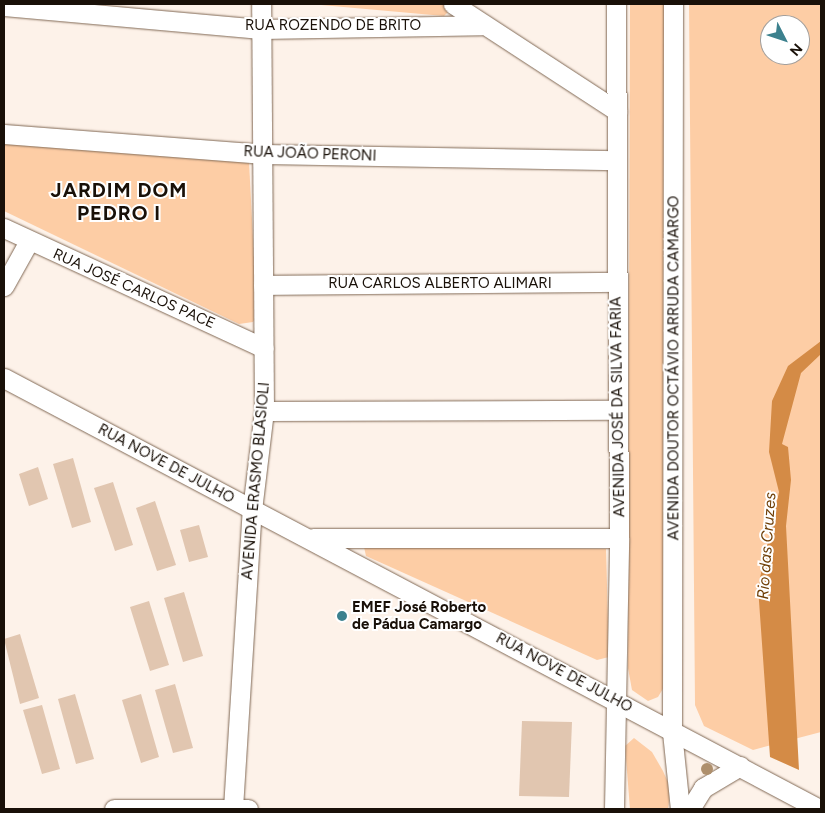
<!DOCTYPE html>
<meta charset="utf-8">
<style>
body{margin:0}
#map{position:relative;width:825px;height:813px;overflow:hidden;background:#fdf2e9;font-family:Figtree,sans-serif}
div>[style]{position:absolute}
.green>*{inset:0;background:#fdcda5}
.water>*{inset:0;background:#d48b46}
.building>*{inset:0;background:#e1c6b0}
.roads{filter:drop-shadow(0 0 1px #816955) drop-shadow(0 0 1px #816955)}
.minor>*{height:19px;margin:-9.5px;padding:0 9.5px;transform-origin:9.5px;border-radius:9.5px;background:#fff}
.trees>*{width:12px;height:12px;margin:-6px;border-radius:50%;background:#ae8f6c}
.dots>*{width:14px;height:14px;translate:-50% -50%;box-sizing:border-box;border:2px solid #fff;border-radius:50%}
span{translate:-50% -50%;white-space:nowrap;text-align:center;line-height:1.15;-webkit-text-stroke:4px #fff;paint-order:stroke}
.street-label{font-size:15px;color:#191008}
.poi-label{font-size:15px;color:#191008;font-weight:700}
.left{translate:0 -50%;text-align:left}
.water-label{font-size:16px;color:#6e3e06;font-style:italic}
.district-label{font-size:20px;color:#191008;font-weight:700;letter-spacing:1px}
.frame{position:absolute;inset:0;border:5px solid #191008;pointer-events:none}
.north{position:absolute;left:760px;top:15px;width:50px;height:50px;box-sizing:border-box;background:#fff;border:1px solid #a39f9c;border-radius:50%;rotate:131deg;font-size:14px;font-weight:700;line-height:20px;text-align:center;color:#191008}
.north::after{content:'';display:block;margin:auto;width:18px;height:22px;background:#3c818e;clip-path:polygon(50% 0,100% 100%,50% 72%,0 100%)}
</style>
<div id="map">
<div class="green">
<div style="clip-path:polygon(310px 4px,446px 4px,450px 10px,444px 16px)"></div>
<div style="clip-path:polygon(630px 4px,666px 4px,664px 687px,658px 697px,648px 701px,632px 690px,628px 668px)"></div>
<div style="clip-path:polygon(evenodd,689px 4px,821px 4px,821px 732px,753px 750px,704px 726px,695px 705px,689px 4px,770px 25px,800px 25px,800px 55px,770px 55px,770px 25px)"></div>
<div style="clip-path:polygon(4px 143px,249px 162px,257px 315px,253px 322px,239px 324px,4px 211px)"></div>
<div style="clip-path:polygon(364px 547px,606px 549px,609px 657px,597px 660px,366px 556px)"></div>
<div style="clip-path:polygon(634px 738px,652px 752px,663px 771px,671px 789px,668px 809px,630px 809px,625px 746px)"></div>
</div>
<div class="water">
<div style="clip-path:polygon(821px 341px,821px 354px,801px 373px,782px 444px,788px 447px,791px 480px,786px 526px,799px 770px,770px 757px,758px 587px,779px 492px,769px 452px,772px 401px,788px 366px)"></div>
</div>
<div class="building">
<div style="clip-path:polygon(73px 458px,91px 522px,72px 528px,53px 464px)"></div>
<div style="clip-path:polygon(38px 467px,48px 499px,29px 506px,19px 474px)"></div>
<div style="clip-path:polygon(113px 482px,133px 545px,115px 551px,94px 488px)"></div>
<div style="clip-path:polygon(155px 501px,176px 565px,157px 571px,136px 508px)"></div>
<div style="clip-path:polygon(199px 525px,208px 557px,189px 562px,180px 530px)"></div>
<div style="clip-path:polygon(184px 592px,203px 656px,183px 662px,164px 598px)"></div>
<div style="clip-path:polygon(149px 601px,169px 665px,150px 671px,130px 607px)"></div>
<div style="clip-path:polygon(20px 634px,39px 698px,20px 704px,4px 639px)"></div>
<div style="clip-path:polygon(175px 684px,193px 748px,173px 753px,155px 690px)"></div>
<div style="clip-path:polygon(75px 694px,94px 759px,76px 764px,58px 699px)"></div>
<div style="clip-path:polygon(141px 694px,159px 757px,141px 763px,122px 700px)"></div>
<div style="clip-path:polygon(42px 705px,60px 769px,42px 774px,23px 710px)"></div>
<div style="clip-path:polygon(522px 721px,572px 722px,569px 797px,519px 796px)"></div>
</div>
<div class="roads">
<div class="minor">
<div style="left:453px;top:4px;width:196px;rotate:33.1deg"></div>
<div style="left:673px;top:4px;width:728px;rotate:90.08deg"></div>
<div style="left:672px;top:732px;width:77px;rotate:84.1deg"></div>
<div style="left:4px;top:6px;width:258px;rotate:5.1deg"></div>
<div style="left:261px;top:29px;width:221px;rotate:-1deg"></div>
<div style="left:4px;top:134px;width:261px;rotate:4.4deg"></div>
<div style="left:264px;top:154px;width:353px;rotate:1deg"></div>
<div style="left:4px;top:228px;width:286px;rotate:24.8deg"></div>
<div style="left:263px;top:285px;width:354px;rotate:-0.5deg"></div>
<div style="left:4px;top:286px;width:51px;rotate:-60.9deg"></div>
<div style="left:4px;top:378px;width:922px;rotate:27.87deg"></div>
<div style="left:264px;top:411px;width:353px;rotate:-0.2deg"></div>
<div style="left:313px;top:538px;width:306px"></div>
<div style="left:233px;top:808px;width:299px;rotate:-86.4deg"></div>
<div style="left:252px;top:510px;width:100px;rotate:-83.1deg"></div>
<div style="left:264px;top:411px;width:407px;rotate:-90.4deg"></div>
<div style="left:114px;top:809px;width:134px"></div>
<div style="left:614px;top:809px;width:271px;rotate:-88.9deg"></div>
<div style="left:619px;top:538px;width:534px;rotate:-90.32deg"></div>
<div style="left:690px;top:809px;width:25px;rotate:-58deg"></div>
<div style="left:703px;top:788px;width:43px;rotate:-30.7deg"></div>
</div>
</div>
<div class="trees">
<div style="left:707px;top:769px"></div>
</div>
<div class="dots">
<div style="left:342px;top:616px;background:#3c818e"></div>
</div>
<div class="street-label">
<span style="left:333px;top:26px">RUA ROZENDO DE BRITO</span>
<span style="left:310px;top:154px;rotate:2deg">RUA JOÃO PERONI</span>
<span style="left:440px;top:284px">RUA CARLOS ALBERTO ALIMARI</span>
<span style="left:134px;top:289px;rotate:24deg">RUA JOSÉ CARLOS PACE</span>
<span style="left:674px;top:368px;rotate:-90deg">AVENIDA DOUTOR OCTÁVIO ARRUDA CAMARGO</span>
<span style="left:618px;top:407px;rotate:-91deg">AVENIDA JOSÉ DA SILVA FARIA</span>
<span style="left:166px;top:464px;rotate:28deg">RUA NOVE DE JULHO</span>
<span style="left:256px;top:481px;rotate:-85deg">AVENIDA ERASMO BLASIOLI</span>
<span style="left:564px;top:673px;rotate:28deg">RUA NOVE DE JULHO</span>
</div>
<div class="poi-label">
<span class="left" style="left:352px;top:616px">EMEF José Roberto<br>de Pádua Camargo</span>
</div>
<div class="water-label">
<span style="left:767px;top:546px;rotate:-86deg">Rio das Cruzes</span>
</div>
<div class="district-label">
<span style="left:119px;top:202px">JARDIM DOM<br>PEDRO I</span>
</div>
<div class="frame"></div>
<div class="north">N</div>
</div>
